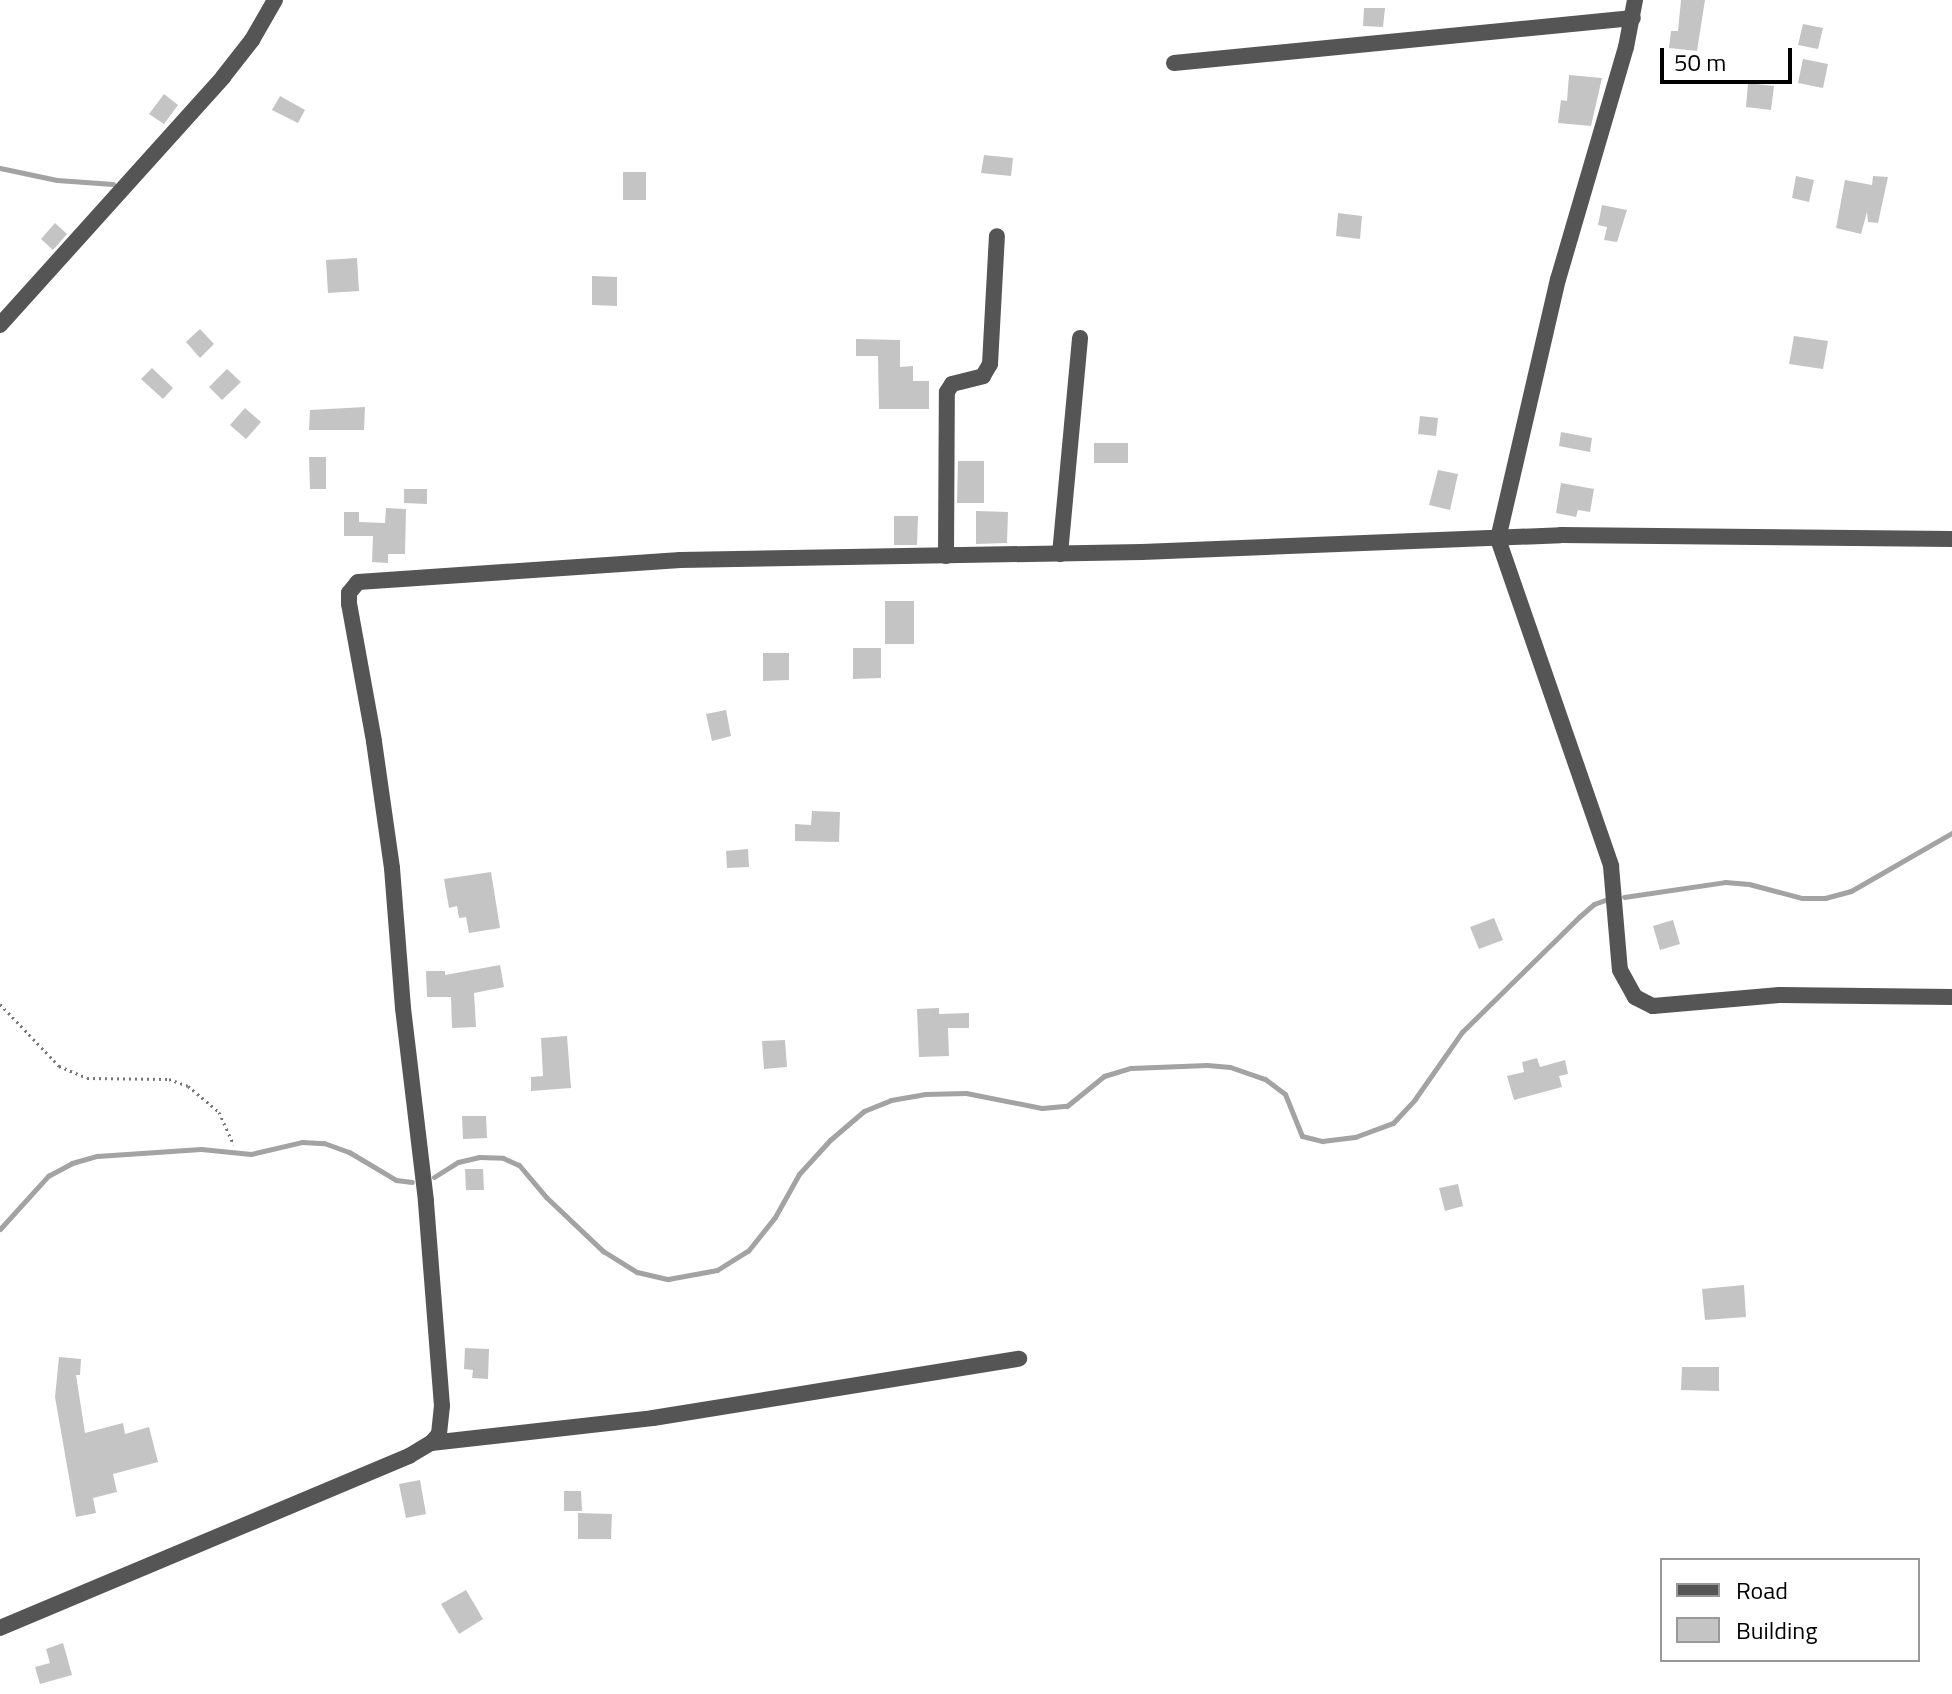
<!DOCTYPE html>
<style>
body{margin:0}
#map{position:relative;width:1952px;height:1694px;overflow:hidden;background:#fff;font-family:"Titillium Web",sans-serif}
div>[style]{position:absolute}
.stream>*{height:5px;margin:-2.5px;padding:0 2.5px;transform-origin:2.5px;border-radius:2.5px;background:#a3a3a3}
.building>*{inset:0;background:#c4c4c4}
.path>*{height:3px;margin-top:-1.5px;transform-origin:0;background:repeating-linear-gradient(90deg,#777 0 2px,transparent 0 6px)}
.minor>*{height:16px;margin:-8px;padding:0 8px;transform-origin:8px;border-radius:8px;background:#555}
span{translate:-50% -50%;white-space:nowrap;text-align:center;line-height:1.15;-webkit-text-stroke:8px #fff;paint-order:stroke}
.legend{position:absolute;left:1660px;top:1558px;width:260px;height:104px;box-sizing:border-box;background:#fff;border:2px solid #999;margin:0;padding:10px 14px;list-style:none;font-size:24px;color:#000}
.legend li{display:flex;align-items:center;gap:16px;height:40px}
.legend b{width:40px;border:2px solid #999}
.scale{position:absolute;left:1660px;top:48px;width:132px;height:36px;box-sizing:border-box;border:4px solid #000;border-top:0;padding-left:10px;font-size:24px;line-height:28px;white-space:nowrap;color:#000;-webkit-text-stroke:6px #fff;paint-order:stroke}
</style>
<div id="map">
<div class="stream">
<div style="left:0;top:168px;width:58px;rotate:11.9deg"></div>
<div style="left:57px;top:180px;width:56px;rotate:4.1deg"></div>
<div style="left:1624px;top:897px;width:102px;rotate:-8.4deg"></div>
<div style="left:1725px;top:882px;width:24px;rotate:5deg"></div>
<div style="left:1749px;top:884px;width:55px;rotate:14.8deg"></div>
<div style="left:1802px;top:898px;width:23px"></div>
<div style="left:1825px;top:898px;width:27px;rotate:-15deg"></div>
<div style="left:1851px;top:891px;width:116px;rotate:-29.9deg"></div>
<div style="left:434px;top:1177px;width:28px;rotate:-32deg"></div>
<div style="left:458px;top:1162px;width:22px;rotate:-13deg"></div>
<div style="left:479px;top:1157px;width:24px;rotate:2deg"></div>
<div style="left:503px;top:1158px;width:17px;rotate:24deg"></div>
<div style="left:519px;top:1165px;width:42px;rotate:49.8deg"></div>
<div style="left:546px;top:1197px;width:79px;rotate:43.5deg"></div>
<div style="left:603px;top:1251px;width:40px;rotate:32deg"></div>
<div style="left:637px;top:1272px;width:32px;rotate:13deg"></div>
<div style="left:668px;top:1279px;width:50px;rotate:-10.4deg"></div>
<div style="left:717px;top:1270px;width:36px;rotate:-32deg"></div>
<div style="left:748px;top:1251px;width:43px;rotate:-51.5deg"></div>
<div style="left:775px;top:1217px;width:49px;rotate:-60.8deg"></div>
<div style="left:799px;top:1174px;width:46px;rotate:-47.6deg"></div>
<div style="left:830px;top:1140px;width:45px;rotate:-40.5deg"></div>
<div style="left:864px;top:1111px;width:29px;rotate:-22deg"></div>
<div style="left:891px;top:1100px;width:35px;rotate:-10deg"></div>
<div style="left:925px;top:1094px;width:41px;rotate:-1.4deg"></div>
<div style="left:966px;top:1093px;width:77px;rotate:11.2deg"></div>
<div style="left:1042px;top:1108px;width:25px;rotate:-5deg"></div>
<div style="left:1067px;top:1106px;width:48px;rotate:-39deg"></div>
<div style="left:1104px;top:1076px;width:28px;rotate:-17deg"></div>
<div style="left:1131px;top:1068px;width:76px;rotate:-2.3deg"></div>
<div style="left:1207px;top:1065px;width:23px;rotate:5deg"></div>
<div style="left:1230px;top:1067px;width:37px;rotate:19deg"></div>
<div style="left:1265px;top:1079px;width:25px;rotate:37deg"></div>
<div style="left:1285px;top:1094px;width:45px;rotate:68deg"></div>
<div style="left:1302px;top:1136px;width:21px;rotate:14deg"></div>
<div style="left:1322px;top:1141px;width:33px;rotate:-7deg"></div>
<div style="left:1355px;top:1137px;width:40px;rotate:-20.2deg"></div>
<div style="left:1393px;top:1123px;width:33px;rotate:-47deg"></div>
<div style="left:1415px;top:1099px;width:82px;rotate:-55deg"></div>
<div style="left:1462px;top:1032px;width:164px;rotate:-44.5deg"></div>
<div style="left:1579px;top:917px;width:20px;rotate:-41deg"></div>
<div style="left:1594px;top:904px;width:15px;rotate:-20deg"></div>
<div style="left:0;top:1229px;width:72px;rotate:-47.8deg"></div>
<div style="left:48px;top:1176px;width:27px;rotate:-28deg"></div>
<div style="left:72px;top:1163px;width:26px;rotate:-16deg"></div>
<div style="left:97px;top:1156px;width:104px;rotate:-3.9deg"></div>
<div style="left:201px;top:1149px;width:50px;rotate:5.7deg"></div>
<div style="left:251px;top:1154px;width:52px;rotate:-13.2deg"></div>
<div style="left:302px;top:1142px;width:22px;rotate:3deg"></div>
<div style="left:324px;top:1143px;width:27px;rotate:20deg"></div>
<div style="left:349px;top:1152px;width:55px;rotate:30.8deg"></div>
<div style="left:396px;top:1180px;width:16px;rotate:7deg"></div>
</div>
<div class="building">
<div style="clip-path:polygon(1681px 0,1705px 0,1697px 51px,1669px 48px,1671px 31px,1678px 31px)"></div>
<div style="clip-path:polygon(1364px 8px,1385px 8px,1383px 27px,1363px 26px)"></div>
<div style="clip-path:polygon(1803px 24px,1823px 28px,1818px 49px,1798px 45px)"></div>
<div style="clip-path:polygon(1803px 59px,1828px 64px,1823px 88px,1798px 83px)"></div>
<div style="clip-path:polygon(1569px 75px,1602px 78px,1591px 126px,1558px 123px,1561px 100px,1567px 101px)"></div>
<div style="clip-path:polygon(1748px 83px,1774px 86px,1771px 110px,1746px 107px)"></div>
<div style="clip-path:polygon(164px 94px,178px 105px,164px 124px,149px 114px)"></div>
<div style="clip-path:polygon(280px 96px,305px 110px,298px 123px,272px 110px)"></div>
<div style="clip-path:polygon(984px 155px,1013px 158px,1011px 176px,981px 173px)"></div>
<div style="clip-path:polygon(623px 172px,646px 172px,646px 200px,623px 200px)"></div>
<div style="clip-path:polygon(1796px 176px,1814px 180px,1809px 202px,1792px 198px)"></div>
<div style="clip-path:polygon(1873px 176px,1888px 177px,1878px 223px,1868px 222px,1867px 212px,1861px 234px,1836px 228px,1845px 180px,1872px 185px)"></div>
<div style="clip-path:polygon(1602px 205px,1627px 210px,1617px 242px,1604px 240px,1607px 227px,1598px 225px)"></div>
<div style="clip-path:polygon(1338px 213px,1362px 216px,1360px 239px,1336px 236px)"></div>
<div style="clip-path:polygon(55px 223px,67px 234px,53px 250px,41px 239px)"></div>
<div style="clip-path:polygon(357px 258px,359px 291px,328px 293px,326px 260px)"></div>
<div style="clip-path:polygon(592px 276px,617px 277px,617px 306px,592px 305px)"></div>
<div style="clip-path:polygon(200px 329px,214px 344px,200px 358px,186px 342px)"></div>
<div style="clip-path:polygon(1794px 336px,1828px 341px,1823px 369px,1789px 364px)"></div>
<div style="clip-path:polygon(856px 339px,900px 340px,900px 367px,913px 366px,913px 381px,929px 381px,929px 409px,879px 409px,878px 356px,856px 356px)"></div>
<div style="clip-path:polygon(152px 368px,173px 388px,163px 399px,141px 379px)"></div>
<div style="clip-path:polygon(227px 369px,241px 382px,222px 400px,209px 387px)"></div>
<div style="clip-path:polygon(365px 407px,364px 430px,309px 430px,310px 410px)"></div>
<div style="clip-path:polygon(245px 408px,261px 422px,246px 439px,230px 425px)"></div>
<div style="clip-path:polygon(1420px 416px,1438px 418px,1436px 436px,1418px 434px)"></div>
<div style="clip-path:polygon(1561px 432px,1592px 438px,1590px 452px,1559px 446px)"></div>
<div style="clip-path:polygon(1094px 443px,1128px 443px,1128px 463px,1094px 463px)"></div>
<div style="clip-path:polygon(309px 457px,326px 457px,326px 489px,310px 489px)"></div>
<div style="clip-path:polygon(958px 461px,984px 461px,984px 503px,957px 503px)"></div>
<div style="clip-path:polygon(1438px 470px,1458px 474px,1450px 510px,1429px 505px)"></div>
<div style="clip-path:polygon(1561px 483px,1594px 489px,1590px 512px,1578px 510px,1576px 517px,1556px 513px)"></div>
<div style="clip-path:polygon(404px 489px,427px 489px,427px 504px,404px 503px)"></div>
<div style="clip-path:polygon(386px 508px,406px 509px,405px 554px,388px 554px,388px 563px,372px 562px,373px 536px,344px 536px,344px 512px,359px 512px,359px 522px,385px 523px)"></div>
<div style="clip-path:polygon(976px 511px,1008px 512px,1007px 543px,976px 544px)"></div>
<div style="clip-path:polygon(894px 516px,918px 516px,917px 545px,894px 545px)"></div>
<div style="clip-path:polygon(885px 601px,914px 601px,914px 644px,885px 644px)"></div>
<div style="clip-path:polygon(853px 648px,881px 648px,881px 678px,853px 679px)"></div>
<div style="clip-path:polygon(763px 653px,789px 653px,789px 680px,763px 681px)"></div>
<div style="clip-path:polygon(726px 710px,731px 736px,712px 741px,706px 714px)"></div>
<div style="clip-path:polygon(812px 811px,840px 812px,839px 842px,795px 841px,795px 824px,811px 825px)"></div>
<div style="clip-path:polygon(748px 849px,749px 867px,727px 868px,726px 851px)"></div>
<div style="clip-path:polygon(491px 872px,500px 928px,469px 933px,466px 917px,459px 918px,457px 906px,449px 908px,444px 879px)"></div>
<div style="clip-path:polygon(1494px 918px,1503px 940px,1479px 949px,1470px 927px)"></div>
<div style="clip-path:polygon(1673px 920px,1680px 944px,1660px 950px,1653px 926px)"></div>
<div style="clip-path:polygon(500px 965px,504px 987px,474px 993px,476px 1027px,452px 1028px,451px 997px,427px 997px,426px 971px,445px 971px,445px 975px)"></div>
<div style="clip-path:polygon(939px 1008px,939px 1014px,969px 1013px,969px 1028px,948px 1028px,949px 1056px,919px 1057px,917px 1009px)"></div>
<div style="clip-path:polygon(567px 1036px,571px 1088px,531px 1091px,531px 1077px,543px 1076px,541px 1038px)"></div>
<div style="clip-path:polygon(785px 1040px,787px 1067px,764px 1069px,762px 1041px)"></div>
<div style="clip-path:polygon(1537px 1058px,1540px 1067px,1565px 1060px,1568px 1074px,1559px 1076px,1562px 1087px,1514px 1100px,1507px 1076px,1524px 1072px,1522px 1062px)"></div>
<div style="clip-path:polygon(462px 1116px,486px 1116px,487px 1138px,463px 1139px)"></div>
<div style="clip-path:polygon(465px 1169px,483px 1169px,484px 1190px,466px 1190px)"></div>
<div style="clip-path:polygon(1458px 1184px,1463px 1206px,1445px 1211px,1439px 1188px)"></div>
<div style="clip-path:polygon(1744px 1285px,1746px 1317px,1705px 1320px,1702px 1289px)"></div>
<div style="clip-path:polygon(465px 1348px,489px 1349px,488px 1379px,472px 1378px,473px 1370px,464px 1369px)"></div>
<div style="clip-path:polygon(59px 1357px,81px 1359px,80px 1375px,76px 1375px,85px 1433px,123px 1423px,125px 1434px,149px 1427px,158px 1462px,113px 1474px,117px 1492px,93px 1498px,96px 1513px,76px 1517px,55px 1397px)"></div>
<div style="clip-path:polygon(1682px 1367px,1719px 1367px,1719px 1391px,1681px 1390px)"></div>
<div style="clip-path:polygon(420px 1480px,426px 1514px,406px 1518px,399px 1484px)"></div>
<div style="clip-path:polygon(564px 1491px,581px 1491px,582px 1511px,564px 1511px)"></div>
<div style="clip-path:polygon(578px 1513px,612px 1514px,611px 1539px,578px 1539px)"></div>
<div style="clip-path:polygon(466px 1590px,483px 1619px,459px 1634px,441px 1604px)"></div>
<div style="clip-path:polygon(63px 1643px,72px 1675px,40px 1684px,35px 1667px,50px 1663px,46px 1649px)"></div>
</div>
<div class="path">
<div style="left:0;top:1004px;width:86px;rotate:46.4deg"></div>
<div style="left:59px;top:1066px;width:30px;rotate:23deg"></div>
<div style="left:87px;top:1078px;width:82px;rotate:0.7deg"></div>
<div style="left:169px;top:1079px;width:20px;rotate:20deg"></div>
<div style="left:188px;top:1086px;width:40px;rotate:40deg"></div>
<div style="left:219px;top:1112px;width:36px;rotate:66deg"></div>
</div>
<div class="minor">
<div style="left:1635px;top:0;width:48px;rotate:100.8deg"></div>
<div style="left:1626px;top:47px;width:242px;rotate:106.3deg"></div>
<div style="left:1558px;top:279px;width:267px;rotate:103deg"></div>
<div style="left:1498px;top:539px;width:346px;rotate:70.9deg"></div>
<div style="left:1611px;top:866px;width:104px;rotate:85.1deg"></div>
<div style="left:1620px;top:970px;width:31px;rotate:61deg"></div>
<div style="left:1635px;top:997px;width:20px;rotate:27deg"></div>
<div style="left:1653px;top:1006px;width:127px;rotate:-5deg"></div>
<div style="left:1780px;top:995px;width:172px;rotate:0.7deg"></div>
<div style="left:1174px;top:63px;width:461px;rotate:-5.6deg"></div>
<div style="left:0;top:325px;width:334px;rotate:-48deg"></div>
<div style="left:223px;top:77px;width:47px;rotate:-51.9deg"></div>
<div style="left:252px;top:40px;width:46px;rotate:-60.1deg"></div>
<div style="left:1060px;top:554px;width:217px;rotate:-84.7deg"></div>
<div style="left:946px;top:556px;width:164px;rotate:-89.7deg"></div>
<div style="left:947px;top:392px;width:9px;rotate:-58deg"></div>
<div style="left:952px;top:384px;width:32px;rotate:-14deg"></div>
<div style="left:983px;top:376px;width:14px;rotate:-60deg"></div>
<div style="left:990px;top:364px;width:128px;rotate:-86.9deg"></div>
<div style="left:431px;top:1443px;width:223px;rotate:-6.4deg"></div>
<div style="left:653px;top:1418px;width:371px;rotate:-9.2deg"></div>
<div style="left:0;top:1628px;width:444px;rotate:-22.8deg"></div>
<div style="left:409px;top:1456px;width:26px;rotate:-31deg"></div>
<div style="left:431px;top:1443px;width:12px;rotate:-48deg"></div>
<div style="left:439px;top:1434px;width:28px;rotate:-84deg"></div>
<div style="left:442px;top:1406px;width:206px;rotate:-94.5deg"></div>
<div style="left:426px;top:1201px;width:194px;rotate:-96.8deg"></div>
<div style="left:403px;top:1008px;width:140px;rotate:-94.5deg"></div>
<div style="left:392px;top:868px;width:128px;rotate:-98.1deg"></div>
<div style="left:374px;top:741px;width:139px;rotate:-100.3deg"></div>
<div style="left:349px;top:604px;width:11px;rotate:-90deg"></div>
<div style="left:349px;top:593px;width:14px;rotate:-51deg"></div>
<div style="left:358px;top:582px;width:323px;rotate:-3.9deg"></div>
<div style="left:680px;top:560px;width:462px;rotate:-1deg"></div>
<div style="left:1142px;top:552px;width:419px;rotate:-2.3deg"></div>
<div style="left:1561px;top:535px;width:391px;rotate:0.6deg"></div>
</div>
<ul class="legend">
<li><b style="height:10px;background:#555"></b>Road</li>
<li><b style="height:22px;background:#c4c4c4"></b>Building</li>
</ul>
<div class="scale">50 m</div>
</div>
